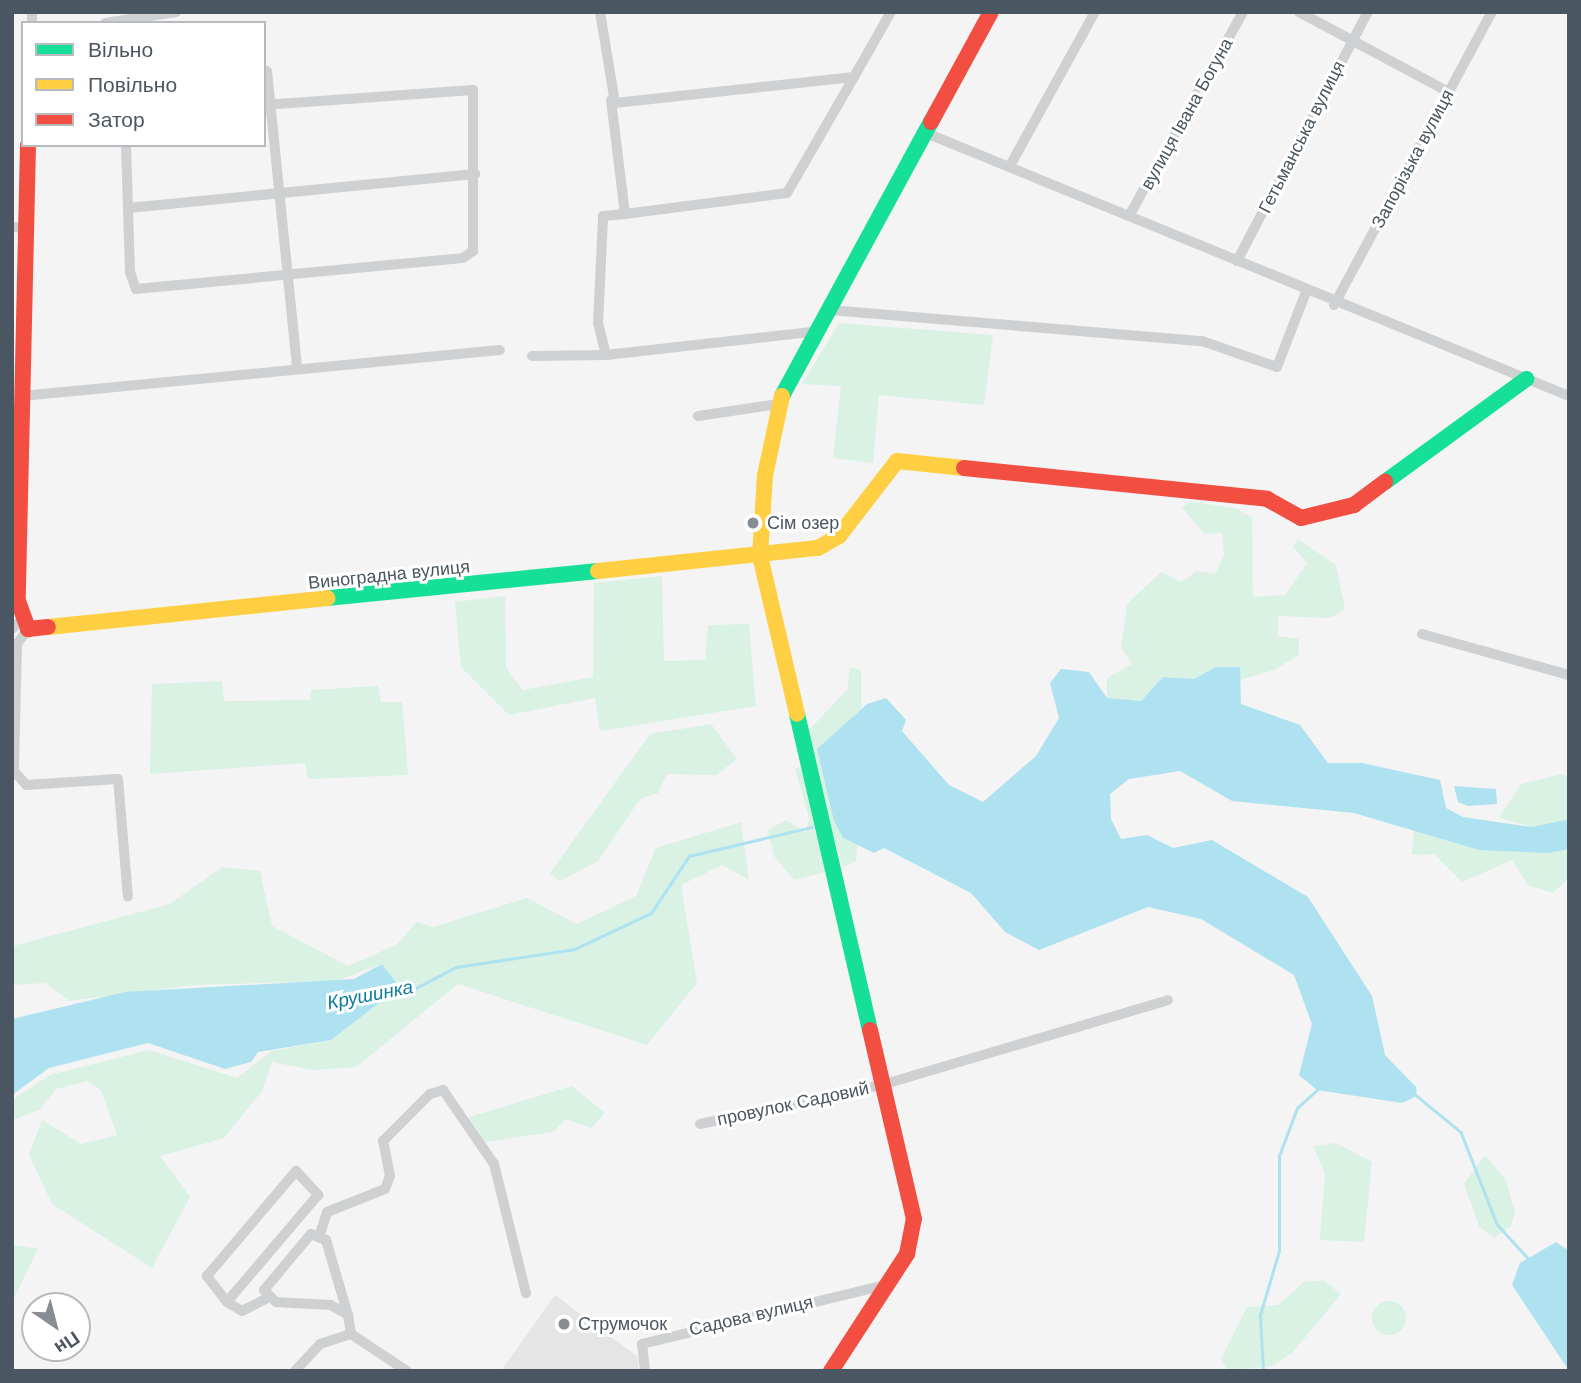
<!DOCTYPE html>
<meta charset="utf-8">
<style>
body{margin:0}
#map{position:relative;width:1581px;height:1383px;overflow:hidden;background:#f4f4f4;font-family:Arial,sans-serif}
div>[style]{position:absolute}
.education>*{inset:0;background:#e6e5e6}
.green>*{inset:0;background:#d9f2e3}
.round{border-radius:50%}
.water>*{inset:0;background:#aee2f0}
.stream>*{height:2.5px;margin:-1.25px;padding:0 1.25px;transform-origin:1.25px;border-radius:1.25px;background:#aee2f0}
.street>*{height:10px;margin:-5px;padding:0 5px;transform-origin:5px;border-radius:5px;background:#ced0d2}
.fast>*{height:16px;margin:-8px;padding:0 8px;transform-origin:8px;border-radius:8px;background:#16e098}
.slow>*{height:16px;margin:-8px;padding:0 8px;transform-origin:8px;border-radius:8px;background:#ffcf43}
.jam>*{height:16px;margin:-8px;padding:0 8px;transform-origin:8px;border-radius:8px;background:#f24e42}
.dots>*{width:19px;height:19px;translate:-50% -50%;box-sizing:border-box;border:4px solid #fff;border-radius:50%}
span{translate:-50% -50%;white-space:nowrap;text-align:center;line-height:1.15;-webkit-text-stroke:6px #fff;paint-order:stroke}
.street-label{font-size:18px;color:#4a5661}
.poi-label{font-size:18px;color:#4a5661}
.left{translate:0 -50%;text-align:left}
.water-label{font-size:19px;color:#0c7c9b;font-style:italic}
.frame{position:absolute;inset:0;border:14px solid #4a5661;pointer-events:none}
.legend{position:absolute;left:21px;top:21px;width:245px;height:126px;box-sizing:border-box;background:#fff;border:2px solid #b7bbc0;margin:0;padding:9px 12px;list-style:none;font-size:21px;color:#4a5661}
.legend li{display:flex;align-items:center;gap:14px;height:35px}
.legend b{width:35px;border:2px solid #b7bbc0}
.north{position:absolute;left:21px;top:1292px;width:70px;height:70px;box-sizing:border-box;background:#fff;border:2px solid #b7bbc0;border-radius:50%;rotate:145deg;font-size:19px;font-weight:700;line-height:28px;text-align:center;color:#4a5661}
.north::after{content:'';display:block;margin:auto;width:24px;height:32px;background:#868d94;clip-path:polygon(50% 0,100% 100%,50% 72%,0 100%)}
</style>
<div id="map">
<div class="education">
<div style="clip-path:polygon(555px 1295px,638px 1357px,639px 1371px,501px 1371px)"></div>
</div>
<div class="green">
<div style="clip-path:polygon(839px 323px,993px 335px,984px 405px,879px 395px,873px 463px,833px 458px,841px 386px,802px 384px)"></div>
<div style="clip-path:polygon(1190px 501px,1238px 509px,1252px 518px,1253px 597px,1285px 595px,1307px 563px,1293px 547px,1298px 539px,1336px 565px,1345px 609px,1330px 618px,1278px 616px,1278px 636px,1299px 639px,1299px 655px,1274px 670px,1240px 680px,1239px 667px,1216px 667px,1194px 679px,1163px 677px,1141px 701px,1107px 698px,1107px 678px,1132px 664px,1121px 648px,1127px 604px,1161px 572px,1181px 582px,1197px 571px,1215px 574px,1224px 555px,1222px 533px,1205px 534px,1182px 508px)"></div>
<div style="clip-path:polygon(662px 576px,664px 661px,705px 660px,708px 625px,749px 624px,756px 706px,600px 731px,595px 698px,509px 715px,461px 667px,455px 602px,505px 596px,506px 668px,523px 690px,593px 677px,594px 583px)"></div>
<div style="clip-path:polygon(850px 667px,861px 670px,861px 709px,818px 749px,843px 838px,857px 845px,856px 861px,843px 867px,803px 736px,847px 690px)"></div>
<div style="clip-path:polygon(222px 681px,224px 701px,310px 700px,311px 690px,378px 686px,381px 702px,402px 702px,408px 775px,308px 779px,305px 763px,150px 774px,152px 684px)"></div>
<div style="clip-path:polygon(711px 724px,737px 759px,716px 775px,667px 774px,658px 793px,640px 799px,598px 861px,560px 881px,550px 873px,650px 734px)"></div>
<div style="clip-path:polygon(795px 768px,802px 769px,829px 871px,794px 880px,774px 856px,768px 830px,786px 820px,806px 833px,809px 818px)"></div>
<div style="clip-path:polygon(1561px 774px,1569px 777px,1569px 819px,1532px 827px,1499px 818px,1521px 784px)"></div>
<div style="clip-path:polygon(741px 822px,749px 880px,722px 865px,681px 885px,697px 983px,647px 1045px,458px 984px,356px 1067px,313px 1070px,272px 1062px,262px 1091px,224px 1138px,160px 1156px,190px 1197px,152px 1268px,52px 1204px,29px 1155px,42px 1120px,81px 1144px,117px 1135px,101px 1090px,87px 1081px,56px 1089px,39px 1110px,12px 1120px,12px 1100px,50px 1075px,149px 1050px,237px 1078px,272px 1051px,331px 1040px,400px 987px,382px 964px,336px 981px,194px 985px,69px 1001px,45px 983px,12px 985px,13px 946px,170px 904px,222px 867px,260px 871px,272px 926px,348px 966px,396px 945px,417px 922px,433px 927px,527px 898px,577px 924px,636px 896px,656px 848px)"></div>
<div style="clip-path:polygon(1414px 830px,1479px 850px,1569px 849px,1569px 878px,1553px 893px,1528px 885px,1512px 860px,1462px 882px,1434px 854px,1412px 855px)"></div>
<div style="clip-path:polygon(572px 1086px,605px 1113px,591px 1128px,566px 1119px,553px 1132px,485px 1142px,469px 1117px)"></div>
<div style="clip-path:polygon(1336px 1143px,1372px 1162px,1364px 1242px,1320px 1240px,1325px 1173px,1313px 1146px)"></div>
<div style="clip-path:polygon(1485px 1155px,1506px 1180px,1515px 1213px,1511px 1226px,1494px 1238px,1479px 1226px,1464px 1184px)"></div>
<div style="clip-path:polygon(12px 1245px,38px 1249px,12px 1302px)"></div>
<div style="clip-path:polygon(1323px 1280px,1341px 1294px,1292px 1353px,1272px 1366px,1228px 1371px,1221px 1359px,1247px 1307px,1278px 1305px,1304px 1282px)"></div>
<div class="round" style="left:1372px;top:1301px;width:34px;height:34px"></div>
</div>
<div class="water">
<div style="clip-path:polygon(1216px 667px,1240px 667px,1241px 704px,1300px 725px,1328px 763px,1362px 763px,1440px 780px,1446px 808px,1463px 817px,1532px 827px,1569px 819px,1569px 849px,1549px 853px,1479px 850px,1354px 813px,1232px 801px,1180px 771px,1129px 779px,1110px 794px,1111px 819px,1121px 839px,1147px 835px,1173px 848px,1212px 840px,1308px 897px,1372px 996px,1385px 1055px,1416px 1087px,1417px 1096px,1402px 1103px,1317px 1090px,1299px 1075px,1312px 1024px,1294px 975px,1201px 919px,1148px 907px,1039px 950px,1005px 932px,971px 893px,884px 848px,874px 853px,843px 838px,834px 821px,817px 749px,867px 704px,886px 698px,906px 720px,902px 731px,949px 785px,983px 802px,1036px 756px,1059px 718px,1050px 683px,1061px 669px,1089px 672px,1107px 698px,1141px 701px,1163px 677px,1194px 679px)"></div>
<div style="clip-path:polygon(1454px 786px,1496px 789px,1497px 804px,1468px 806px,1458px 802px)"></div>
<div style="clip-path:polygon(382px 964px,400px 987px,331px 1040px,258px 1052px,251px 1062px,225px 1069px,148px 1043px,49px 1068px,12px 1095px,12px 1019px,125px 992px,354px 979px)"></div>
<div style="clip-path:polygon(1556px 1242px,1569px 1251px,1569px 1371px,1512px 1285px,1520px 1263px)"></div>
</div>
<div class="stream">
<div style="left:392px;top:992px;width:24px;rotate:-9deg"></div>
<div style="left:416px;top:988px;width:45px;rotate:-27.7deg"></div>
<div style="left:456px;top:967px;width:120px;rotate:-8.6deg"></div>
<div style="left:575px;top:949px;width:84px;rotate:-25.3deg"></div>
<div style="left:651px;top:913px;width:69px;rotate:-56.3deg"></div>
<div style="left:689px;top:856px;width:126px;rotate:-13.3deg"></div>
<div style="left:1417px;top:1096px;width:57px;rotate:39.3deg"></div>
<div style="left:1461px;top:1132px;width:99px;rotate:68.6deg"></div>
<div style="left:1497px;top:1224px;width:45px;rotate:47.7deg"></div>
<div style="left:1263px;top:1371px;width:56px;rotate:-93.1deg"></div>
<div style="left:1260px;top:1315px;width:67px;rotate:-73.5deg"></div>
<div style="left:1279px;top:1251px;width:95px;rotate:-90deg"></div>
<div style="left:1279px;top:1156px;width:51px;rotate:-69.4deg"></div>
<div style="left:1297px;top:1108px;width:27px;rotate:-42deg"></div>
</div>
<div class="street">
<div style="left:600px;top:12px;width:92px;rotate:80.6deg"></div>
<div style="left:615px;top:103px;width:240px;rotate:-6.2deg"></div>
<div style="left:854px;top:77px;width:75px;rotate:-60.4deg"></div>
<div style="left:1299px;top:12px;width:170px;rotate:28.1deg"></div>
<div style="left:32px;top:23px;width:11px;rotate:-90deg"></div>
<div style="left:105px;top:23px;width:72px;rotate:-8.8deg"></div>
<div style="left:267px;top:71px;width:298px;rotate:84.2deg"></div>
<div style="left:611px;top:100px;width:115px;rotate:83deg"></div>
<div style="left:625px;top:214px;width:163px;rotate:-7.4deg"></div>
<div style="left:787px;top:193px;width:134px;rotate:-60deg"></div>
<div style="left:926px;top:133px;width:695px;rotate:22.25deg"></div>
<div style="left:126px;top:145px;width:127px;rotate:88.2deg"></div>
<div style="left:130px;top:272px;width:18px;rotate:71deg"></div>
<div style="left:136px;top:289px;width:328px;rotate:-5.4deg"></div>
<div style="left:463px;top:258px;width:12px;rotate:-35deg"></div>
<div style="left:473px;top:251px;width:161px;rotate:-90deg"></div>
<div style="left:473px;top:90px;width:210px;rotate:175.9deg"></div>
<div style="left:1011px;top:164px;width:174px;rotate:-61.1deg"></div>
<div style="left:128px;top:208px;width:349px;rotate:-5.6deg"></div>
<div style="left:1129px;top:216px;width:234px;rotate:-60.8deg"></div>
<div style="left:12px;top:227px;width:13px;rotate:4deg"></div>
<div style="left:1237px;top:261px;width:281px;rotate:-62.3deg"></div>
<div style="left:1334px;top:305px;width:333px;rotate:-61.7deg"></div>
<div style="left:830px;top:310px;width:373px;rotate:4.8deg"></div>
<div style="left:1202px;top:341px;width:79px;rotate:19.1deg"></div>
<div style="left:1277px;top:367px;width:80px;rotate:-68.9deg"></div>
<div style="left:606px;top:355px;width:32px;rotate:-104deg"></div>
<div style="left:598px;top:324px;width:108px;rotate:-87.3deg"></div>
<div style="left:603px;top:216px;width:22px;rotate:-5deg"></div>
<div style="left:532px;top:356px;width:74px;rotate:-0.8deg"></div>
<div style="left:606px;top:355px;width:214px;rotate:-6.4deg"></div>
<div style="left:22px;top:396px;width:480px;rotate:-5.5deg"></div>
<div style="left:698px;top:416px;width:81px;rotate:-8.5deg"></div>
<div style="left:12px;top:629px;width:11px;rotate:-45deg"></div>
<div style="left:28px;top:629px;width:19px;rotate:126deg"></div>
<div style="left:17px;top:644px;width:127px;rotate:91.4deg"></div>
<div style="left:14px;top:771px;width:18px;rotate:49deg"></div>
<div style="left:26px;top:785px;width:92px;rotate:-3.7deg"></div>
<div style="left:118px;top:779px;width:118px;rotate:85.2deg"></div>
<div style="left:1422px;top:634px;width:153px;rotate:15.6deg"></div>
<div style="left:700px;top:1124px;width:189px;rotate:-12.2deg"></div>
<div style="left:885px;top:1084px;width:295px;rotate:-16.5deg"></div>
<div style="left:320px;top:1234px;width:23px;rotate:-72deg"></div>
<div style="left:327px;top:1212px;width:62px;rotate:-21.6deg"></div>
<div style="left:385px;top:1189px;width:14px;rotate:-69deg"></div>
<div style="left:390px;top:1176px;width:36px;rotate:-101deg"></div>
<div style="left:383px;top:1141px;width:66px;rotate:-45deg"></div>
<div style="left:430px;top:1094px;width:14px;rotate:-17deg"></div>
<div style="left:443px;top:1090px;width:90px;rotate:55.4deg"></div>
<div style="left:494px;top:1164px;width:133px;rotate:76.1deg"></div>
<div style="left:227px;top:1302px;width:33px;rotate:-128deg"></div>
<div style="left:207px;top:1276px;width:138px;rotate:-49.7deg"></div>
<div style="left:296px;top:1171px;width:33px;rotate:47deg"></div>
<div style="left:318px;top:1195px;width:140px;rotate:130.4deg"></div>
<div style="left:227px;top:1302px;width:17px;rotate:31deg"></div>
<div style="left:242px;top:1311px;width:29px;rotate:-27deg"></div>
<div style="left:348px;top:1315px;width:20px;rotate:-150deg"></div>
<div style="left:331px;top:1305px;width:55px;rotate:-176.9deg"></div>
<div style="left:276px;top:1302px;width:17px;rotate:-135deg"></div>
<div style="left:264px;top:1290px;width:73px;rotate:-50deg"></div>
<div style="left:311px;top:1234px;width:16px;rotate:22deg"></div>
<div style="left:326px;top:1240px;width:78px;rotate:73.7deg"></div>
<div style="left:348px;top:1315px;width:19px;rotate:81deg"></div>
<div style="left:295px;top:1371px;width:37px;rotate:-47deg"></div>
<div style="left:320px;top:1344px;width:33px;rotate:-18deg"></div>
<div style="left:351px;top:1334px;width:67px;rotate:33.5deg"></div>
<div style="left:645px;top:1371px;width:27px;rotate:-96deg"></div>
<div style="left:642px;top:1344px;width:251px;rotate:-13.6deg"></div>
</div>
<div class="fast">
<div style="left:782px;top:396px;width:312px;rotate:-61.5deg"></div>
<div style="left:1385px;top:482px;width:175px;rotate:-36.1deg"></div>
<div style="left:327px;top:598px;width:272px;rotate:-5.7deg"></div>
<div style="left:797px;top:714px;width:324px;rotate:77deg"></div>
</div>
<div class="slow">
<div style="left:782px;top:396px;width:81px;rotate:102.1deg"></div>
<div style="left:765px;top:475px;width:81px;rotate:93.5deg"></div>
<div style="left:760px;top:556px;width:162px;rotate:76.8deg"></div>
<div style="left:598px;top:571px;width:221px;rotate:-6deg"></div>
<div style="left:818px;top:548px;width:24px;rotate:-30deg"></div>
<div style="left:839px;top:536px;width:95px;rotate:-52.3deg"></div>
<div style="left:897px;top:461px;width:67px;rotate:6deg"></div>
<div style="left:48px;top:627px;width:281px;rotate:-5.9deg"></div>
</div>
<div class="jam">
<div style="left:931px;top:122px;width:125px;rotate:-61.4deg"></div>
<div style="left:28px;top:145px;width:456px;rotate:91.3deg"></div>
<div style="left:18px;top:601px;width:30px;rotate:70deg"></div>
<div style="left:28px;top:629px;width:20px;rotate:-6deg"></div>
<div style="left:964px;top:468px;width:305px;rotate:5.8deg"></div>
<div style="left:1267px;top:499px;width:39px;rotate:29deg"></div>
<div style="left:1301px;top:518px;width:55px;rotate:-13.8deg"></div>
<div style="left:1354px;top:505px;width:39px;rotate:-37deg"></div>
<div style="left:831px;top:1371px;width:140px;rotate:-57deg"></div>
<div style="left:907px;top:1254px;width:36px;rotate:-79deg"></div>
<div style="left:914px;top:1219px;width:194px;rotate:-103.1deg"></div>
</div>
<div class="dots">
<div style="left:753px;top:523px;background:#868d94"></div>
<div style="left:564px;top:1324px;background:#868d94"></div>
</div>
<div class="street-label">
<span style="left:1187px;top:114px;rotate:-61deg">вулиця Івана Богуна</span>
<span style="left:1302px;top:137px;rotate:-63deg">Гетьманська вулиця</span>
<span style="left:1413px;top:159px;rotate:-62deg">Запорізька вулиця</span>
<span style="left:389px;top:575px;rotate:-6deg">Виноградна вулиця</span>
<span style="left:793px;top:1104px;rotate:-12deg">провулок Садовий</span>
<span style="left:751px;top:1316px;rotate:-13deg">Садова вулиця</span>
</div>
<div class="poi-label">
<span class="left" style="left:767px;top:523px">Сім озер</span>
<span class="left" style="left:578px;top:1324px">Струмочок</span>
</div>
<div class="water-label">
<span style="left:370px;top:995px;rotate:-11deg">Крушинка</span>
</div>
<div class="frame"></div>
<ul class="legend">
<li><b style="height:9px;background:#16e098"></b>Вільно</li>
<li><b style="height:9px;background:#ffcf43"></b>Повільно</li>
<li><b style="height:9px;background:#f24e42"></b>Затор</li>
</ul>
<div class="north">Пн</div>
</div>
